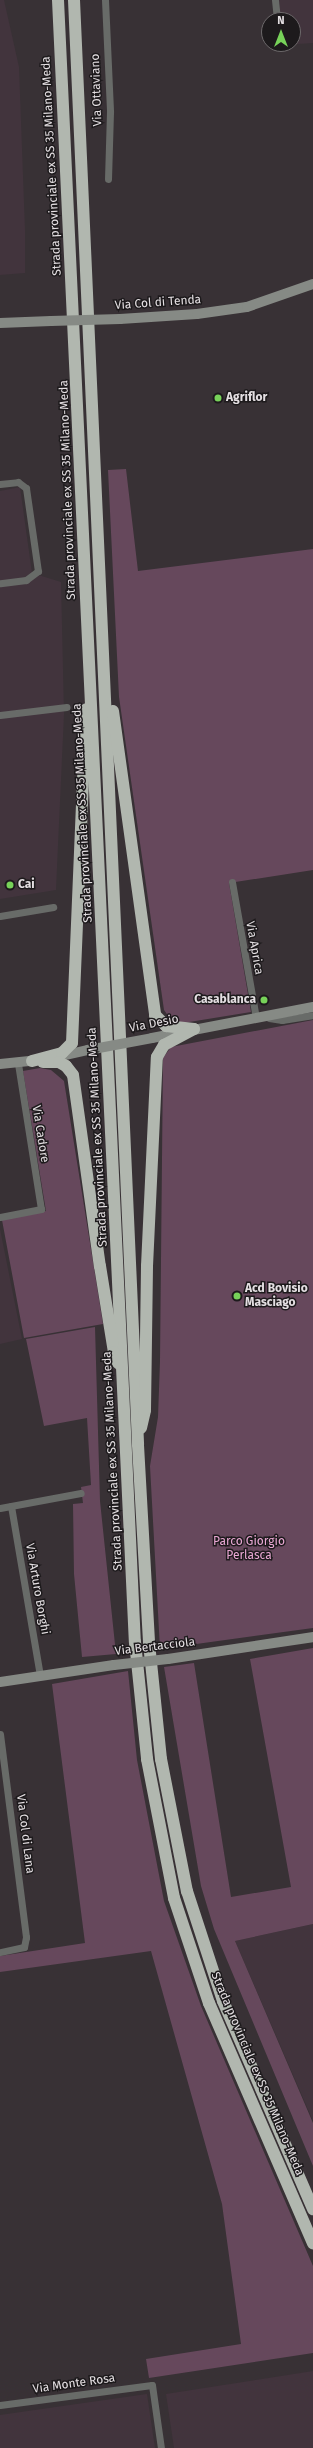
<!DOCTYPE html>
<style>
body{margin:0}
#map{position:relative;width:313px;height:2448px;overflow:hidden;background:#383135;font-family:"Fira Sans",sans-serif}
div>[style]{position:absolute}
.built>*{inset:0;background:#42343d}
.green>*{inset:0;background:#66485c}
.street>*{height:7px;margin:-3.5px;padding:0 3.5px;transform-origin:3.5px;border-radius:3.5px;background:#686b68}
.secondary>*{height:10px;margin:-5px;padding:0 5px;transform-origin:5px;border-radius:5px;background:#868a85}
.highway>*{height:12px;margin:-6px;padding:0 6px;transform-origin:6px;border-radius:6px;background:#b1b7af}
.secondary-bridge>*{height:10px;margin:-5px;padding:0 5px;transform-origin:5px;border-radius:5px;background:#868a85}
.dots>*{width:11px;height:11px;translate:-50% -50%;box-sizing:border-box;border:2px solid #1d1a1c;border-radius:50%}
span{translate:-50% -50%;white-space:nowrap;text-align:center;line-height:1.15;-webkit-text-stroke:3px #1d1a1c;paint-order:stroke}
.street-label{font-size:12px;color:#e4dfe2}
.poi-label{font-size:12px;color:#e4dfe2;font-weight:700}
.left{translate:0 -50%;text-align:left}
.right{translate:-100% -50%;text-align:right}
.park-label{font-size:12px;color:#eaa8d4}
.north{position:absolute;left:261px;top:12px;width:40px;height:40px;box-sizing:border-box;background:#1d1a1c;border:1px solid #6d696b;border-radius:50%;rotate:0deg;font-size:11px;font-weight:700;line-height:16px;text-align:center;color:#e4dfe2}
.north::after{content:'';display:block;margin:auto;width:14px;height:18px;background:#77d259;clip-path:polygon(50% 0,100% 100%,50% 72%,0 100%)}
</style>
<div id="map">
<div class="built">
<div style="clip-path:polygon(0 0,4px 0,19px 67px,25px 230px,25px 273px,0 275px)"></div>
<div style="clip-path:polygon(279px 0,313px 0,313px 43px,284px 45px,293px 44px,293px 20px,281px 20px)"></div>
<div style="clip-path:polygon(20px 487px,32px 573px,61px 582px,64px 714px,56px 890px,0 899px,0 491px)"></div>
<div style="clip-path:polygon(0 1229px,22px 1339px,0 1344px)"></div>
<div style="clip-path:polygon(313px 1924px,313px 2121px,235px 1941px)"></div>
<div style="clip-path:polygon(313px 2371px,313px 2448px,174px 2448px,166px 2394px)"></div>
<div style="clip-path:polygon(147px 2394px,155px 2448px,0 2448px,0 2415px)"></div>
</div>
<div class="green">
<div style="clip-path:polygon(126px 469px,138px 571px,313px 549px,313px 870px,229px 883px,251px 1012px,183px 1023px,169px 1017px,164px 1010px,119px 697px,108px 470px)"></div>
<div style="clip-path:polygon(313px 1020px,313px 1628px,160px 1649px,150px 1466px,158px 1417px,160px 1361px,163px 1058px,171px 1047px)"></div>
<div style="clip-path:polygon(40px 1068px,51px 1070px,64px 1081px,103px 1324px,24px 1338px,2px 1220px,46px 1211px,23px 1071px)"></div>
<div style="clip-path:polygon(95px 1327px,100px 1501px,116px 1654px,82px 1657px,74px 1574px,73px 1504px,83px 1503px,81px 1487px,91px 1485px,87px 1418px,44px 1426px,26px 1339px)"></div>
<div style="clip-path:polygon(313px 1648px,313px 1924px,235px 1941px,313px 2123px,313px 2166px,214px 1929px,201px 1886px,164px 1667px,194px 1663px,231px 1897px,291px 1887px,250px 1659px)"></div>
<div style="clip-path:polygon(128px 1671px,137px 1760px,164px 1901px,201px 2006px,313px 2266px,313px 2353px,149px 2378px,146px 2359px,241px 2344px,222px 2204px,151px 1951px,0 1972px,0 1956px,85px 1943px,52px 1684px)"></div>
</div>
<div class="street">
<div style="left:105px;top:0;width:112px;rotate:87.4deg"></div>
<div style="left:110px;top:112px;width:67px;rotate:91.7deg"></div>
<div style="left:275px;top:0;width:20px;rotate:84deg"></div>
<div style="left:0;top:484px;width:18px;rotate:-6deg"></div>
<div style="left:18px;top:482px;width:10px;rotate:37deg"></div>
<div style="left:26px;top:488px;width:84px;rotate:81.8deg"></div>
<div style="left:38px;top:571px;width:15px;rotate:143deg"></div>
<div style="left:26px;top:580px;width:26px;rotate:173deg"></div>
<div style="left:0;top:715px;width:67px;rotate:-6.8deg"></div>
<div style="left:232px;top:882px;width:138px;rotate:80deg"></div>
<div style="left:0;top:916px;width:54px;rotate:-9.6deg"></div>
<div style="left:269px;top:1018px;width:13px;rotate:9deg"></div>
<div style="left:282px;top:1020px;width:31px;rotate:-9deg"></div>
<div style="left:0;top:1217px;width:42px;rotate:-11deg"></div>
<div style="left:41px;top:1209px;width:148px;rotate:-99deg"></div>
<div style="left:11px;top:1506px;width:171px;rotate:80.3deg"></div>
<div style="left:0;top:1508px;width:82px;rotate:-10.5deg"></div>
<div style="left:0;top:1734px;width:205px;rotate:82.7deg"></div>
<div style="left:26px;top:1937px;width:10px;rotate:101deg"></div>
<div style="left:24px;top:1947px;width:25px;rotate:168deg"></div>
<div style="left:0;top:2405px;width:153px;rotate:-7.5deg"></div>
<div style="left:152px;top:2385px;width:64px;rotate:81.9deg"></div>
</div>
<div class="secondary">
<div style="left:120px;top:319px;width:77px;rotate:-3.7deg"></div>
<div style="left:197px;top:314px;width:50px;rotate:-8deg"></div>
<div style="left:247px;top:307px;width:70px;rotate:-19.2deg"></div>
<div style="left:0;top:323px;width:51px;rotate:-2.2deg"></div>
<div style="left:152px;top:1038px;width:164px;rotate:-10.9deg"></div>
<div style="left:57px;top:1057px;width:32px;rotate:-13deg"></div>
<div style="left:0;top:1064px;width:39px;rotate:-6deg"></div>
<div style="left:168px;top:1659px;width:147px;rotate:-8.6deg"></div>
<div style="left:0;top:1682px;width:115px;rotate:-8.5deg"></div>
</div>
<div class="highway">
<div style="left:58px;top:0;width:1644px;rotate:87.32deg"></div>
<div style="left:135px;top:1642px;width:118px;rotate:84.1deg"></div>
<div style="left:147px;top:1759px;width:142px;rotate:79deg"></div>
<div style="left:174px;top:1898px;width:111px;rotate:71.6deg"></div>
<div style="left:209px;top:2003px;width:262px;rotate:66.6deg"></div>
<div style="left:74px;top:0;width:1446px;rotate:87.46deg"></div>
<div style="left:138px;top:1445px;width:198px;rotate:86.8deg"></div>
<div style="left:149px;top:1643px;width:117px;rotate:84.1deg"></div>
<div style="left:161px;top:1759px;width:135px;rotate:78.9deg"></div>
<div style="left:187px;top:1891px;width:116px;rotate:71.9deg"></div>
<div style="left:223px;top:2001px;width:227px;rotate:66.6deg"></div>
<div style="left:113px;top:711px;width:307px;rotate:82.1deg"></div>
<div style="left:155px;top:1015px;width:16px;rotate:45deg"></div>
<div style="left:166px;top:1026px;width:28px;rotate:6deg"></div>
<div style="left:32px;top:1061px;width:31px;rotate:-15deg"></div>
<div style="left:62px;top:1053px;width:14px;rotate:-45deg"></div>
<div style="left:72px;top:1043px;width:334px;rotate:-87.6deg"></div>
<div style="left:43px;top:1062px;width:16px"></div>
<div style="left:59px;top:1062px;width:8px;rotate:30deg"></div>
<div style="left:66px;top:1066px;width:11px;rotate:52deg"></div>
<div style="left:73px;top:1075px;width:193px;rotate:82deg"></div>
<div style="left:100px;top:1266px;width:87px;rotate:80.8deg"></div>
<div style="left:114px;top:1352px;width:12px;rotate:70deg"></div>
<div style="left:141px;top:1428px;width:18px;rotate:-77deg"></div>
<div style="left:145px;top:1410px;width:144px;rotate:-89.2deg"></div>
<div style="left:147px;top:1266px;width:209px;rotate:-87.3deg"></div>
<div style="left:157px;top:1057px;width:14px;rotate:-60deg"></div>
<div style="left:164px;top:1045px;width:34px;rotate:-28deg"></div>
</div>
<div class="secondary-bridge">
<div style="left:51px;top:321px;width:69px;rotate:-1.7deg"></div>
<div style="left:88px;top:1050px;width:65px;rotate:-10.6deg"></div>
<div style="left:114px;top:1665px;width:54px;rotate:-6.3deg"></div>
</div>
<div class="dots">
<div style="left:218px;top:398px;background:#77d259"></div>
<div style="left:10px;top:885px;background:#77d259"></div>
<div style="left:264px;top:1000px;background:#77d259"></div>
<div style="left:237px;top:1296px;background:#77d259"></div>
</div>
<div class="street-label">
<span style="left:97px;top:90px;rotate:-92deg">Via Ottaviano</span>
<span style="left:52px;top:166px;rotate:-93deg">Strada provinciale ex SS 35 Milano-Meda</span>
<span style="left:158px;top:303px;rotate:-4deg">Via Col di Tenda</span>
<span style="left:68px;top:490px;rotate:-92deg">Strada provinciale ex SS 35 Milano-Meda</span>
<span style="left:83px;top:813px;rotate:-93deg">Strada provinciale ex SS 35 Milano-Meda</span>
<span style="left:254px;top:948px;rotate:80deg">Via Aprica</span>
<span style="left:154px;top:1024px;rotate:-11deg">Via Desio</span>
<span style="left:40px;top:1134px;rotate:81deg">Via Cadore</span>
<span style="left:98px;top:1137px;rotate:-93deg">Strada provinciale ex SS 35 Milano-Meda</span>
<span style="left:113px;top:1461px;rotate:-93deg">Strada provinciale ex SS 35 Milano-Meda</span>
<span style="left:37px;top:1589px;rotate:80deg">Via Arturo Borghi</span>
<span style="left:155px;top:1647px;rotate:-7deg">Via Bertacciola</span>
<span style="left:25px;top:1834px;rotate:83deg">Via Col di Lana</span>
<span style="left:257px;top:2074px;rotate:67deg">Strada provinciale ex SS 35 Milano-Meda</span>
<span style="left:74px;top:2384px;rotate:-8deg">Via Monte Rosa</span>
</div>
<div class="poi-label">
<span class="left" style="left:226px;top:398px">Agriflor</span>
<span class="left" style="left:18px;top:885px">Cai</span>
<span class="right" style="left:256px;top:1000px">Casablanca</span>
<span class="left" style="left:245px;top:1296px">Acd Bovisio<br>Masciago</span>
</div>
<div class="park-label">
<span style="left:249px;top:1549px">Parco Giorgio<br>Perlasca</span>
</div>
<div class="north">N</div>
</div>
